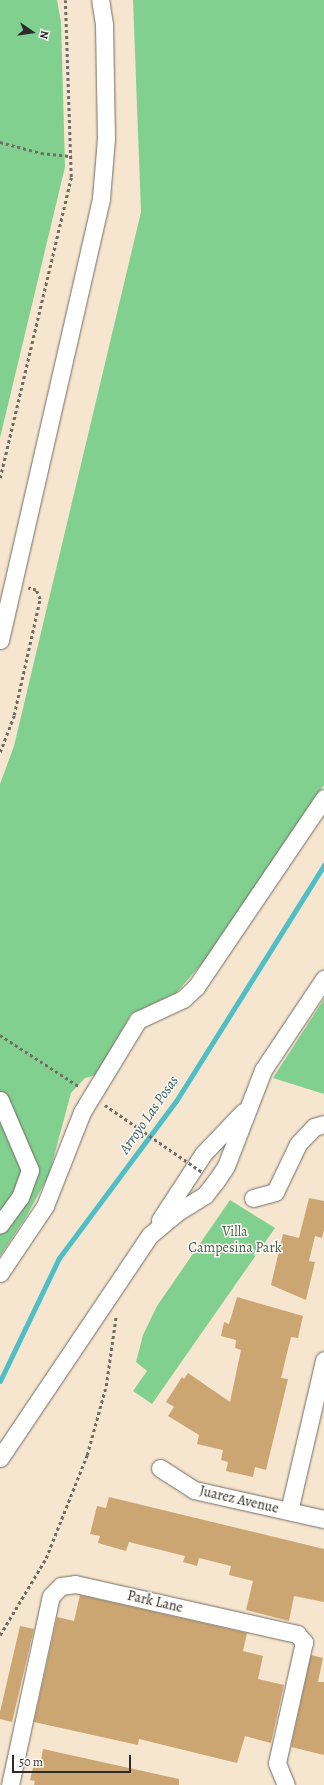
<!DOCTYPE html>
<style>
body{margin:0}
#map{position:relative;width:324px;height:1785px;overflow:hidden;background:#f6e6cf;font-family:Alegreya,serif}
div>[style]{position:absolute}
.green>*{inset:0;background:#82d08f}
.stream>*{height:5px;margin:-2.5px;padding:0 2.5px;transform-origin:2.5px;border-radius:2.5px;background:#4fbec5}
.building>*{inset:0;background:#cca672}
.path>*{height:2.5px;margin-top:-1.25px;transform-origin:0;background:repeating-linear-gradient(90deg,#726c64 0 3px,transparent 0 6px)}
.roads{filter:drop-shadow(0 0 1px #726c64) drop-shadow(0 0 1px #726c64)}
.minor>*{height:17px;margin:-8.5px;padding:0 8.5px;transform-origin:8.5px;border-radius:8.5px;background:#fff}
.path-bridge>*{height:2.5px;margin-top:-1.25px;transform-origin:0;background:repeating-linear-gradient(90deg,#726c64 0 3px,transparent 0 6px)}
span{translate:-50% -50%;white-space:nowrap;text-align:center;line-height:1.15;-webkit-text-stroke:3px #fdfcf7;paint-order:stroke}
.park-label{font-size:14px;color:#455d49}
.street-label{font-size:14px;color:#2b2b2b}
.water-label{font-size:15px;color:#385e61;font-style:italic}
.north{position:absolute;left:12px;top:12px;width:40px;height:40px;-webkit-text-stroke:3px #fdfcf7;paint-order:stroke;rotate:103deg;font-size:11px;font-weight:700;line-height:16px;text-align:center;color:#2b2b2b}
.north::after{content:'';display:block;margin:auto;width:14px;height:18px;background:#2b2b2b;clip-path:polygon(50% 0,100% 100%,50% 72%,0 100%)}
.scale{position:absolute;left:12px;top:1755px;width:119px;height:18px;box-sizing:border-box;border:2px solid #2b2b2b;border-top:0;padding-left:5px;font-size:12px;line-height:14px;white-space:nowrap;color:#2b2b2b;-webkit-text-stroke:3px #fdfcf7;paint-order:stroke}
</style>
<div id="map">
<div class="green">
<div style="clip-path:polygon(0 0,57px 0,61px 22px,65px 167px,0 438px)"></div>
<div style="clip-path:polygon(133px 0,324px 0,324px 785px,207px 958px,176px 993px,131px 1014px,97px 1075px,85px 1078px,71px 1093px,49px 1175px,26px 1217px,0 1256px,0 784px,14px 746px,141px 212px)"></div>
<div style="clip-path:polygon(324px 999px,324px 1094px,273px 1078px)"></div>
<div style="clip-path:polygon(230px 1200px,275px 1228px,152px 1404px,133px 1391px,147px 1371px,136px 1362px,143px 1335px,157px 1306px)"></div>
</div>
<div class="stream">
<div style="left:0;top:1381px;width:136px;rotate:-64.4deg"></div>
<div style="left:59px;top:1258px;width:196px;rotate:-53.3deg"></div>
<div style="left:176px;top:1101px;width:279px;rotate:-57.9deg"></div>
</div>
<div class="building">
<div style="clip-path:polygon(309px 1198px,324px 1201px,324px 1230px,322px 1238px,315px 1236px,309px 1261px,315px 1262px,306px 1300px,271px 1285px,283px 1234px,299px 1238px)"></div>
<div style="clip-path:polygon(237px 1297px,303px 1316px,298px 1338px,291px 1337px,281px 1378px,288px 1379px,266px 1470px,255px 1467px,253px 1477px,226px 1471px,228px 1462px,221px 1460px,223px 1450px,197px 1444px,199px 1435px,168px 1416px,174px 1407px,166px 1402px,182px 1377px,184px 1379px,188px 1373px,230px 1402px,241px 1350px,235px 1348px,236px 1340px,221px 1336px,224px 1322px,229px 1324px)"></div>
<div style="clip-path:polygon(109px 1497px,324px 1549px,324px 1602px,294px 1596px,289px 1621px,246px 1610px,253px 1581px,229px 1575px,231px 1566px,199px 1558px,197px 1566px,183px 1562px,185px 1556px,129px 1542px,126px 1551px,98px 1543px,100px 1536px,90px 1534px,97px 1506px,106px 1508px)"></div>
<div style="clip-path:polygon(80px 1595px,247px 1633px,243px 1651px,263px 1656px,258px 1679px,284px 1685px,271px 1743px,245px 1736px,237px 1763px,139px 1739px,138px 1745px,34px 1722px,57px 1617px,74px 1621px)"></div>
<div style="clip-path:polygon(20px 1626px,34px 1629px,12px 1722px,0 1719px,0 1712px)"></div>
<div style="clip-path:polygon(311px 1655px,323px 1658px,318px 1682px,324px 1682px,324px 1755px,291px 1747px)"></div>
<div style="clip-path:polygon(43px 1749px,179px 1779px,179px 1785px,34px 1785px,35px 1781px,30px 1780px,35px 1759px,41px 1760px)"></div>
</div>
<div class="path">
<div style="left:0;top:142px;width:42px;rotate:15deg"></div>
<div style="left:41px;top:153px;width:31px;rotate:6deg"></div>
<div style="left:0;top:478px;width:309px;rotate:-76.7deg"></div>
<div style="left:71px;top:177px;width:177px;rotate:-91.9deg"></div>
<div style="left:0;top:752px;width:40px;rotate:-69deg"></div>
<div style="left:14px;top:715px;width:119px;rotate:-77.4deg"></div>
<div style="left:40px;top:599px;width:10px;rotate:-114deg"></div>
<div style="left:36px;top:590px;width:8px;rotate:-166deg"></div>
<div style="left:0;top:1035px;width:95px;rotate:33deg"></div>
<div style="left:0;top:1635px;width:90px;rotate:-59.1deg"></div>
<div style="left:46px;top:1558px;width:111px;rotate:-68.3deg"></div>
<div style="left:87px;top:1455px;width:72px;rotate:-74.6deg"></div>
<div style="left:106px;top:1386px;width:71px;rotate:-81.9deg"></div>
</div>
<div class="roads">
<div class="minor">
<div style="left:0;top:640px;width:453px;rotate:-77.1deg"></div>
<div style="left:101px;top:198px;width:59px;rotate:-85.2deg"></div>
<div style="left:106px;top:139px;width:115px;rotate:-91deg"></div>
<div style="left:104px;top:24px;width:24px;rotate:-99deg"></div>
<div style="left:0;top:1100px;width:76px;rotate:66.8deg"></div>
<div style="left:30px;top:1170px;width:29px;rotate:110deg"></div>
<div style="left:20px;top:1197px;width:34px;rotate:126deg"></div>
<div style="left:253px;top:1198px;width:23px;rotate:-15deg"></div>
<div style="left:275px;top:1192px;width:53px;rotate:-64.4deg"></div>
<div style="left:298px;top:1144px;width:23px;rotate:-47deg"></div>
<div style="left:314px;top:1127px;width:10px;rotate:-17deg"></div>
<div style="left:160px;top:1220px;width:79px;rotate:-56.9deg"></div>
<div style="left:203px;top:1154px;width:58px;rotate:-46.4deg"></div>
<div style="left:0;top:1273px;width:81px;rotate:-56.1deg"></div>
<div style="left:45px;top:1206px;width:101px;rotate:-68.5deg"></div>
<div style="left:82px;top:1112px;width:108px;rotate:-58.7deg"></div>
<div style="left:138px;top:1020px;width:50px;rotate:-25deg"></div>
<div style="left:183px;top:999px;width:18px;rotate:-43deg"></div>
<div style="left:196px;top:987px;width:228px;rotate:-55.9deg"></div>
<div style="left:0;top:1458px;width:269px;rotate:-56.1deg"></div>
<div style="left:150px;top:1235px;width:34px;rotate:-40deg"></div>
<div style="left:176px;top:1213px;width:34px;rotate:-32deg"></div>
<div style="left:205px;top:1195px;width:18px;rotate:-52deg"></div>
<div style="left:216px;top:1181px;width:18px;rotate:-56deg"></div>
<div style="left:226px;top:1166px;width:103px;rotate:-68.9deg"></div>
<div style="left:263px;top:1070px;width:110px;rotate:-56.2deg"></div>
<div style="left:160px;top:1468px;width:40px;rotate:32.9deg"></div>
<div style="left:194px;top:1490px;width:133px;rotate:12.6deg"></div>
<div style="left:289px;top:1511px;width:155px;rotate:-76.9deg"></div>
<div style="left:10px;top:1785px;width:193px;rotate:-77.8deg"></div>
<div style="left:51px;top:1596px;width:14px;rotate:-45deg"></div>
<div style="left:61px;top:1586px;width:14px;rotate:-8deg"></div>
<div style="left:75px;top:1584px;width:228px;rotate:12.7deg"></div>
<div style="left:297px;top:1634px;width:11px;rotate:49deg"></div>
<div style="left:304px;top:1642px;width:124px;rotate:102.6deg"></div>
<div style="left:277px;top:1763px;width:24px;rotate:68deg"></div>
</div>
</div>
<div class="path-bridge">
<div style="left:105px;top:1105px;width:118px;rotate:34.6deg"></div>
</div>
<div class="park-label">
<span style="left:235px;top:1240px">Villa<br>Campesina Park</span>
</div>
<div class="street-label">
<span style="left:239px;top:1500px;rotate:13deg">Juarez Avenue</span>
<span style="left:155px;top:1602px;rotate:13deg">Park Lane</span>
</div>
<div class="water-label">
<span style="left:149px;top:1115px;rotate:-55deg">Arroyo Las Posas</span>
</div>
<div class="north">N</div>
<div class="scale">50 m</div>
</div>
